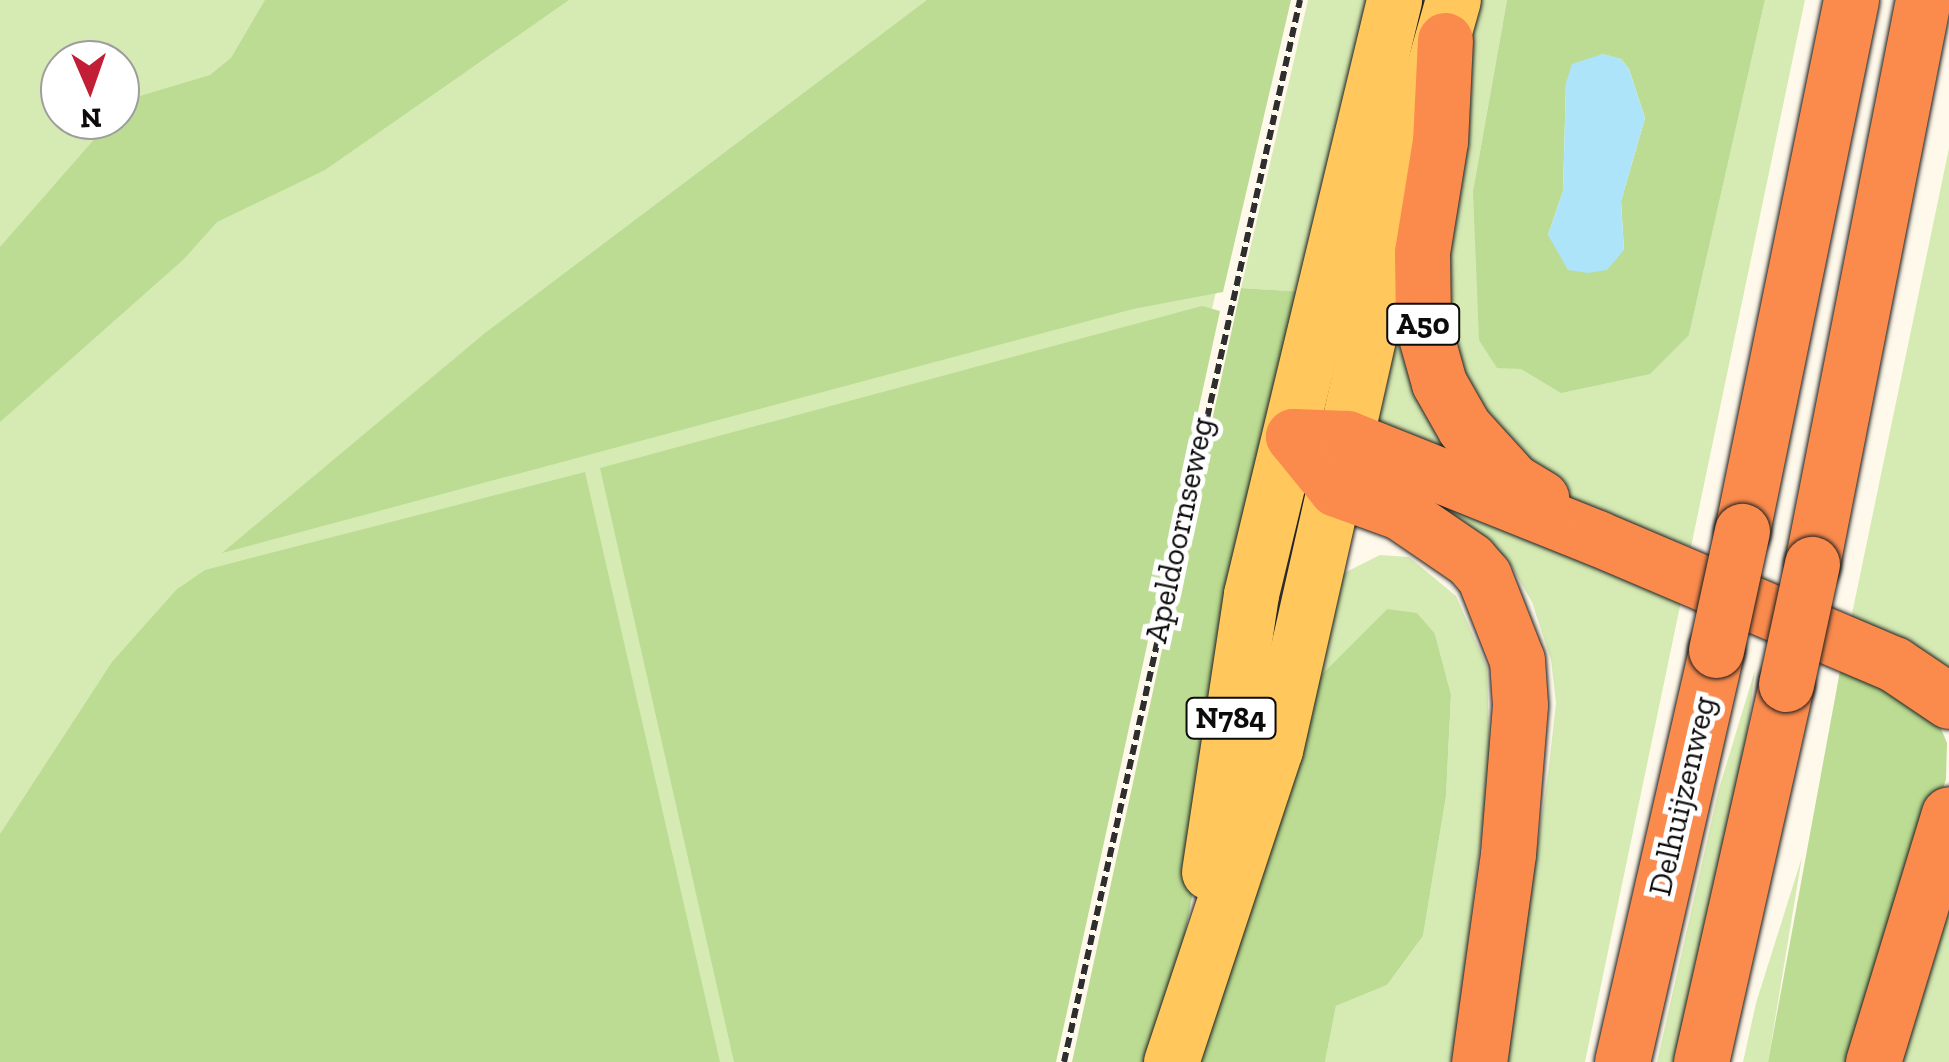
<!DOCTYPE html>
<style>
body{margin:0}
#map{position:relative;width:1949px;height:1062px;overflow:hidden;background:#fff9eb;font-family:"Zilla Slab",serif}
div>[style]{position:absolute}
.green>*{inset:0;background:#d6ebb3}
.forest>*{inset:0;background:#bbdc92}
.water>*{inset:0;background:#ade4f9}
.path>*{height:6px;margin-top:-3px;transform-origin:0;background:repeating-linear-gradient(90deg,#2e2e2e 0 10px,transparent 0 15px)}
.roads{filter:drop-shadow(0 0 2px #1d1d1d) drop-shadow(0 0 2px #1d1d1d)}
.primary>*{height:55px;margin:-27.5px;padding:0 27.5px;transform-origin:27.5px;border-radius:27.5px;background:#ffc75c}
.highway>*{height:55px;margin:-27.5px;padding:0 27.5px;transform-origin:27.5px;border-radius:27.5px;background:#fb8b4d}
.bridges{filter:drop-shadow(0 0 2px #1d1d1d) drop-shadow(0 0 2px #1d1d1d)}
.highway-bridge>*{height:55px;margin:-27.5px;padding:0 27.5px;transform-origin:27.5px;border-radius:27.5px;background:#fb8b4d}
span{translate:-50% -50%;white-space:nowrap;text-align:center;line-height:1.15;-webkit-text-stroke:10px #fff;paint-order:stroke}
.shield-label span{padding:2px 8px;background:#fff;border:2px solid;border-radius:8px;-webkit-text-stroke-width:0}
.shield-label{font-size:30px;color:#0c0c0c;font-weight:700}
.street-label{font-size:32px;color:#0c0c0c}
.north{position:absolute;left:40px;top:40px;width:100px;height:100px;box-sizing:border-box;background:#fff;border:2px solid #9e9e9e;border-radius:50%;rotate:178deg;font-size:28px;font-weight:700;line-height:40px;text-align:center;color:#0c0c0c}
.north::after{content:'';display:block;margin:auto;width:35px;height:45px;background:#c21e36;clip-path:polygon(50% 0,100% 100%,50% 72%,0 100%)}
</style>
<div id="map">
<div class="green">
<div style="clip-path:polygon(evenodd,0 0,1283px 0,1039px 1062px,0 1062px,0 0,60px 60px,120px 60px,120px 120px,60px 120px,60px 60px)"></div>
<div style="clip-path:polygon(1308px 0,1370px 0,1307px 292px,1241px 288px)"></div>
<div style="clip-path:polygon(1476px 0,1507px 0,1473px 191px,1521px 369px,1689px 335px,1765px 0,1805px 0,1691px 547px,1601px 518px,1558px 494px,1486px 432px,1434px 299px)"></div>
<div style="clip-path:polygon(1949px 148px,1949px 680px,1848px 633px)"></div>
<div style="clip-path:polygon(1408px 252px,1482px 470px,1361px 429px)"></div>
<div style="clip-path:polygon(1421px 492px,1684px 587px,1585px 1062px,1506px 1062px,1549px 766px,1556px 703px,1551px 660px,1532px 602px,1507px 559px)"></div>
<div style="clip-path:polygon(1380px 555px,1409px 557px,1456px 596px,1487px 667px,1490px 767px,1453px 1062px,1325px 1062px,1336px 1006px,1387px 985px,1423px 936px,1446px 796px,1451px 696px,1435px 634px,1387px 609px,1301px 695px,1342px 574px)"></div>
<div style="clip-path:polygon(1755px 670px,1740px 796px,1680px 1062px,1657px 1062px,1718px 792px)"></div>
<div style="clip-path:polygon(1802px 857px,1768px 1062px,1743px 1062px,1756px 1003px)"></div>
<div style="clip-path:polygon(1949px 862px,1949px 1062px,1894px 1062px)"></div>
</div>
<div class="forest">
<div style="clip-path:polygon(265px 0,569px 0,325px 170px,217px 222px,184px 259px,0 422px,0 247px,111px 120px,120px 120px,120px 112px,140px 96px,210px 75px,231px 58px)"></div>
<div style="clip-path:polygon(927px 0,1291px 0,1223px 292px,1133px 309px,222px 553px,485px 333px)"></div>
<div style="clip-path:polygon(evenodd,1507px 0,1765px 0,1689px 335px,1650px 374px,1561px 393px,1521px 369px,1497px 368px,1479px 340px,1473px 191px,1507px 0,1602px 54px,1621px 59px,1629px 69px,1645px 118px,1621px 201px,1624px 250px,1548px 235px,1563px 191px,1566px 83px,1602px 54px)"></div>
<div style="clip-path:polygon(1241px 288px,1307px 292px,1180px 960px,1152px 1062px,1072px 1062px)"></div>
<div style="clip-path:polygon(1202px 306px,1220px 311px,1056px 1062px,734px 1062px,600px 468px)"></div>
<div style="clip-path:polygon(585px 472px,720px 1062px,0 1062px,0 834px,112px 662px,176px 590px,205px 570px)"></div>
<div style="clip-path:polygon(1387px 609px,1417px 613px,1435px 634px,1451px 695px,1446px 796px,1423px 936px,1387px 985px,1336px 1006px,1325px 1062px,1191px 1062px,1301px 695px)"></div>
<div style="clip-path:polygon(1842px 660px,1937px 719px,1947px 743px,1946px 779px,1858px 1062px,1768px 1062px)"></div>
</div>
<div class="water">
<div style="clip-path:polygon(1603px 54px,1621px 59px,1629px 69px,1645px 118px,1621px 201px,1624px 250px,1607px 270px,1588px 273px,1568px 270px,1548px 235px,1563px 191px,1566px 83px,1572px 64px)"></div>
</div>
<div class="path">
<div style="left:1064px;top:1062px;width:1088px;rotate:-77.47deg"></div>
</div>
<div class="roads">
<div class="primary">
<div style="left:1209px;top:872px;width:281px;rotate:-81.4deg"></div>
<div style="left:1251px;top:594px;width:611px;rotate:-76.46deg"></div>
<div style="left:1171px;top:1062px;width:329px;rotate:-71.6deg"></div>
<div style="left:1275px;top:750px;width:617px;rotate:-77.27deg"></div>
<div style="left:1411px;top:148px;width:154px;rotate:-74.2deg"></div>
</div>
<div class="highway">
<div style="left:1445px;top:40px;width:101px;rotate:92.8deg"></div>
<div style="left:1440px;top:141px;width:112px;rotate:99.2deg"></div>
<div style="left:1422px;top:252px;width:74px;rotate:89.2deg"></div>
<div style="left:1423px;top:326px;width:59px;rotate:74.3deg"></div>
<div style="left:1439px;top:383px;width:51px;rotate:60.4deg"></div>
<div style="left:1464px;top:427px;width:73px;rotate:47.8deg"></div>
<div style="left:1513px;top:481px;width:33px;rotate:31deg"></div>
<div style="left:1293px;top:436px;width:68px;rotate:50.9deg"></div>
<div style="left:1336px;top:489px;width:68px;rotate:19.8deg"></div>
<div style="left:1400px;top:512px;width:85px;rotate:34.4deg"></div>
<div style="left:1470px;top:560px;width:21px;rotate:49deg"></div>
<div style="left:1484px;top:576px;width:90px;rotate:68.6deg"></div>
<div style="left:1517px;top:660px;width:45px;rotate:86.2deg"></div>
<div style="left:1520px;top:705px;width:149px;rotate:94.6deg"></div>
<div style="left:1508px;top:854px;width:210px;rotate:97.9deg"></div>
<div style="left:1293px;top:436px;width:54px;rotate:2.1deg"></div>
<div style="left:1347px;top:438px;width:269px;rotate:21.8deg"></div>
<div style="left:1597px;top:538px;width:323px;rotate:23deg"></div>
<div style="left:1894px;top:664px;width:66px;rotate:33.9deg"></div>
<div style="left:1742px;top:531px;width:542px;rotate:-78.4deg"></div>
<div style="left:1812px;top:564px;width:575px;rotate:-78.87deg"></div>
<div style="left:1622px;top:1062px;width:423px;rotate:-77.1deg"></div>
<div style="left:1701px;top:1062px;width:387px;rotate:-77.3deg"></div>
<div style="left:1873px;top:1062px;width:259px;rotate:-73deg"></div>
</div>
</div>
<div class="bridges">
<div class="highway-bridge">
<div style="left:1716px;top:650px;width:122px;rotate:-77.7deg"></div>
<div style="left:1786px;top:684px;width:123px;rotate:-77.8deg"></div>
</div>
</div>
<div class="shield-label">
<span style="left:1423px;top:324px">A50</span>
<span style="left:1231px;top:718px">N784</span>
</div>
<div class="street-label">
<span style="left:1179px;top:530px;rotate:-78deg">Apeldoornseweg</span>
<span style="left:1682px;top:796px;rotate:-77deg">Delhuijzenweg</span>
</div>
<div class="north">N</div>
</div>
